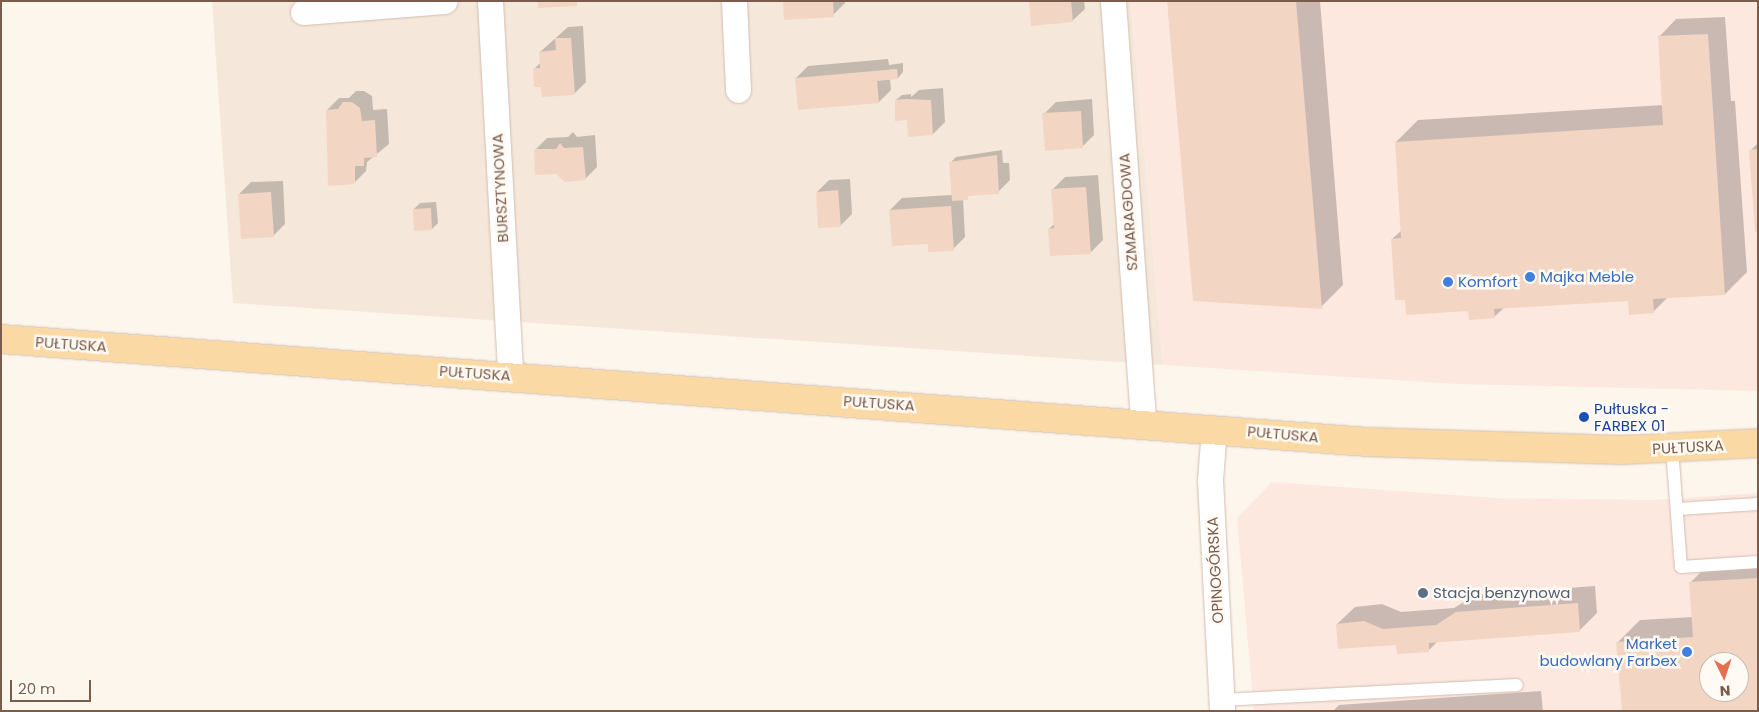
<!DOCTYPE html>
<meta charset="utf-8">
<style>
body{margin:0}
#map{position:relative;width:1759px;height:712px;overflow:hidden;background:#fdf6ec;font-family:Poppins,sans-serif}
div>[style]{position:absolute}
.residential>*{inset:0;background:#f5e8da}
.commercial>*{inset:0;background:#fde8e0}
.shadow>*{inset:0;background:#0003}
.building>*{inset:0;background:#f3d5c3}
.roads{filter:drop-shadow(0 0 1px #d1beb0) drop-shadow(0 0 1px #d1beb0)}
.lane>*{height:12px;margin:-6px;padding:0 6px;transform-origin:6px;border-radius:6px;background:#fff}
.street>*{height:25px;margin:-12.5px;padding:0 12.5px;transform-origin:12.5px;border-radius:12.5px;background:#fff}
.primary>*{height:28px;margin:-14px;padding:0 14px;transform-origin:14px;border-radius:14px;background:#fbd9a5}
.dots>*{width:14px;height:14px;translate:-50% -50%;box-sizing:border-box;border:2px solid #fffaf3;border-radius:50%}
span{translate:-50% -50%;white-space:nowrap;text-align:center;line-height:1.15;-webkit-text-stroke:5px #fffaf3;paint-order:stroke}
.street-label{font-size:15px;color:#7a5c4d}
.shop-label{font-size:15px;color:#366cbe}
.left{translate:0 -50%;text-align:left}
.right{translate:-100% -50%;text-align:right}
.transit-label{font-size:15px;color:#164399}
.service-label{font-size:15px;color:#4e5e75}
.frame{position:absolute;inset:0;border:2px solid #7a5c4d;pointer-events:none}
.north{position:absolute;left:1699px;top:652px;width:50px;height:50px;box-sizing:border-box;background:#fffaf3;border:1px solid #cabbb1;border-radius:50%;rotate:176deg;font-size:14px;font-weight:700;line-height:20px;text-align:center;color:#7a5c4d}
.north::after{content:'';display:block;margin:auto;width:18px;height:22px;background:#e76f51;clip-path:polygon(50% 0,100% 100%,50% 72%,0 100%)}
.scale{position:absolute;left:10px;top:680px;width:81px;height:22px;box-sizing:border-box;border:2px solid #7a5c4d;border-top:0;padding-left:6px;font-size:15px;line-height:18px;white-space:nowrap;color:#7a5c4d;-webkit-text-stroke:4px #fffaf3;paint-order:stroke}
</style>
<div id="map">
<div class="residential">
<div style="clip-path:polygon(212px 1px,1131px 1px,1163px 365px,233px 303px)"></div>
</div>
<div class="commercial">
<div style="clip-path:polygon(1131px 1px,1758px 1px,1758px 391px,1456px 384px,1163px 365px)"></div>
<div style="clip-path:polygon(evenodd,1272px 482px,1496px 498px,1653px 500px,1758px 493px,1758px 711px,1254px 711px,1237px 518px,1272px 482px,1709px 662px,1739px 662px,1739px 692px,1709px 692px,1709px 662px)"></div>
</div>
<div class="shadow">
<div style="clip-path:polygon(784px 1px,845px 1px,845px 3px,833px 15px)"></div>
<div style="clip-path:polygon(1030px 1px,1084px 1px,1085px 9px,1072px 21px)"></div>
<div style="clip-path:polygon(1168px 1px,1320px 1px,1343px 285px,1321px 307px)"></div>
<div style="clip-path:polygon(1725px 17px,1731px 101px,1735px 101px,1747px 272px,1725px 294px,1668px 297px,1653px 312px,1629px 299px,1505px 307px,1494px 317px,1406px 298px,1392px 239px,1402px 230px,1396px 142px,1418px 120px,1663px 105px,1659px 37px,1676px 19px)"></div>
<div style="clip-path:polygon(583px 26px,586px 82px,574px 94px,542px 85px,534px 69px,541px 62px,540px 52px,568px 27px)"></div>
<div style="clip-path:polygon(888px 59px,889px 65px,903px 63px,903px 72px,898px 78px,890px 79px,891px 90px,879px 102px,796px 78px,808px 66px)"></div>
<div style="clip-path:polygon(943px 88px,945px 122px,933px 134px,908px 119px,896px 100px,902px 95px,911px 94px,911px 97px,919px 90px)"></div>
<div style="clip-path:polygon(356px 91px,364px 91px,372px 96px,373px 110px,387px 109px,389px 144px,367px 162px,366px 171px,354px 183px,327px 110px,339px 98px,349px 98px)"></div>
<div style="clip-path:polygon(1092px 99px,1094px 135px,1082px 147px,1044px 114px,1056px 102px)"></div>
<div style="clip-path:polygon(573px 132px,577px 137px,595px 135px,597px 167px,585px 179px,535px 150px,547px 138px,568px 137px)"></div>
<div style="clip-path:polygon(1758px 143px,1758px 230px,1751px 150px)"></div>
<div style="clip-path:polygon(1002px 150px,1003px 163px,1009px 163px,1010px 180px,998px 192px,972px 194px,963px 199px,965px 237px,953px 249px,929px 242px,890px 210px,902px 198px,952px 195px,950px 163px,956px 157px)"></div>
<div style="clip-path:polygon(1098px 175px,1103px 240px,1091px 252px,1049px 229px,1055px 223px,1053px 189px,1065px 177px)"></div>
<div style="clip-path:polygon(850px 179px,852px 214px,840px 226px,817px 192px,829px 180px)"></div>
<div style="clip-path:polygon(283px 181px,285px 224px,273px 236px,239px 194px,251px 182px)"></div>
<div style="clip-path:polygon(436px 202px,438px 223px,432px 229px,414px 209px,420px 203px)"></div>
<div style="clip-path:polygon(evenodd,1758px 558px,1758px 711px,1623px 711px,1618px 642px,1640px 620px,1693px 617px,1690px 583px,1712px 561px,1758px 558px,1709px 662px,1739px 662px,1739px 692px,1709px 692px,1709px 662px)"></div>
<div style="clip-path:polygon(1595px 586px,1597px 613px,1579px 631px,1438px 641px,1429px 650px,1337px 624px,1355px 607px,1382px 604px,1401px 612px,1454px 608px,1475px 595px)"></div>
<div style="clip-path:polygon(1541px 691px,1543px 711px,1333px 711px,1339px 705px)"></div>
</div>
<div class="building">
<div style="clip-path:polygon(538px 1px,577px 1px,577px 6px,538px 8px)"></div>
<div style="clip-path:polygon(783px 1px,833px 1px,834px 17px,784px 20px)"></div>
<div style="clip-path:polygon(1029px 1px,1071px 1px,1073px 22px,1031px 26px)"></div>
<div style="clip-path:polygon(1167px 1px,1296px 1px,1322px 309px,1193px 301px)"></div>
<div style="clip-path:polygon(1708px 34px,1725px 295px,1653px 299px,1654px 313px,1629px 315px,1628px 301px,1494px 309px,1495px 318px,1469px 320px,1468px 311px,1406px 315px,1405px 300px,1395px 300px,1391px 239px,1401px 238px,1395px 142px,1663px 125px,1658px 36px)"></div>
<div style="clip-path:polygon(555px 38px,571px 38px,575px 95px,542px 97px,541px 87px,534px 87px,533px 68px,540px 68px,539px 52px,556px 50px)"></div>
<div style="clip-path:polygon(897px 69px,898px 79px,877px 81px,879px 103px,798px 110px,795px 78px)"></div>
<div style="clip-path:polygon(906px 99px,931px 100px,933px 135px,908px 137px,907px 120px,895px 121px,895px 100px)"></div>
<div style="clip-path:polygon(343px 102px,352px 102px,360px 108px,362px 121px,375px 120px,377px 157px,364px 158px,364px 166px,355px 166px,355px 184px,328px 186px,326px 110px,338px 109px)"></div>
<div style="clip-path:polygon(1081px 111px,1083px 148px,1045px 151px,1042px 113px)"></div>
<div style="clip-path:polygon(560px 143px,564px 148px,583px 147px,586px 180px,565px 182px,556px 174px,535px 175px,534px 149px,556px 149px)"></div>
<div style="clip-path:polygon(1758px 149px,1758px 231px,1755px 232px,1749px 150px)"></div>
<div style="clip-path:polygon(997px 155px,999px 194px,968px 196px,968px 200px,952px 201px,949px 162px)"></div>
<div style="clip-path:polygon(1086px 187px,1091px 254px,1050px 256px,1048px 229px,1054px 228px,1051px 189px)"></div>
<div style="clip-path:polygon(838px 190px,841px 227px,818px 228px,816px 192px)"></div>
<div style="clip-path:polygon(271px 192px,274px 237px,241px 239px,238px 194px)"></div>
<div style="clip-path:polygon(951px 206px,954px 251px,928px 252px,928px 244px,892px 246px,889px 210px)"></div>
<div style="clip-path:polygon(431px 208px,432px 230px,414px 231px,413px 209px)"></div>
<div style="clip-path:polygon(evenodd,1758px 578px,1758px 711px,1622px 711px,1616px 642px,1693px 637px,1689px 582px,1758px 578px,1709px 662px,1739px 662px,1739px 692px,1709px 692px,1709px 662px)"></div>
<div style="clip-path:polygon(1578px 603px,1580px 632px,1429px 643px,1429px 652px,1397px 654px,1396px 645px,1338px 649px,1336px 624px,1364px 621px,1383px 629px,1436px 625px,1456px 612px)"></div>
</div>
<div class="roads">
<div class="lane">
<div style="left:1672px;top:448px;width:119px;rotate:85.7deg"></div>
<div style="left:1681px;top:567px;width:77px;rotate:-3.7deg"></div>
<div style="left:1677px;top:509px;width:81px;rotate:-3.5deg"></div>
<div style="left:1222px;top:700px;width:295px;rotate:-2.9deg"></div>
</div>
<div class="street">
<div style="left:490px;top:1px;width:376px;rotate:86.9deg"></div>
<div style="left:734px;top:1px;width:89px;rotate:87.4deg"></div>
<div style="left:1113px;top:1px;width:423px;rotate:85.9deg"></div>
<div style="left:303px;top:12px;width:142px;rotate:-4.4deg"></div>
<div style="left:1214px;top:429px;width:51px;rotate:94.5deg"></div>
<div style="left:1210px;top:480px;width:231px;rotate:87deg"></div>
</div>
<div class="primary">
<div style="left:1px;top:339px;width:1370px;rotate:4.31deg"></div>
<div style="left:1367px;top:442px;width:255px;rotate:1.8deg"></div>
<div style="left:1622px;top:450px;width:136px;rotate:-2.9deg"></div>
</div>
</div>
<div class="dots">
<div style="left:1530px;top:277px;background:#3f7fe0"></div>
<div style="left:1448px;top:282px;background:#3f7fe0"></div>
<div style="left:1584px;top:417px;background:#1a4fb4"></div>
<div style="left:1423px;top:593px;background:#5c6f8a"></div>
<div style="left:1687px;top:652px;background:#3f7fe0"></div>
</div>
<div class="street-label">
<span style="left:500px;top:188px;rotate:-93deg">BURSZTYNOWA</span>
<span style="left:1128px;top:212px;rotate:-94deg">SZMARAGDOWA</span>
<span style="left:71px;top:344px;rotate:4deg">PUŁTUSKA</span>
<span style="left:475px;top:373px;rotate:4deg">PUŁTUSKA</span>
<span style="left:879px;top:403px;rotate:4deg">PUŁTUSKA</span>
<span style="left:1283px;top:434px;rotate:5deg">PUŁTUSKA</span>
<span style="left:1688px;top:447px;rotate:-3deg">PUŁTUSKA</span>
<span style="left:1215px;top:570px;rotate:-93deg">OPINOGÓRSKA</span>
</div>
<div class="shop-label">
<span class="left" style="left:1540px;top:277px">Majka Meble</span>
<span class="left" style="left:1458px;top:282px">Komfort</span>
<span class="right" style="left:1677px;top:652px">Market<br>budowlany Farbex</span>
</div>
<div class="transit-label">
<span class="left" style="left:1594px;top:417px">Pułtuska -<br>FARBEX 01</span>
</div>
<div class="service-label">
<span class="left" style="left:1433px;top:593px">Stacja benzynowa</span>
</div>
<div class="frame"></div>
<div class="north">N</div>
<div class="scale">20 m</div>
</div>
